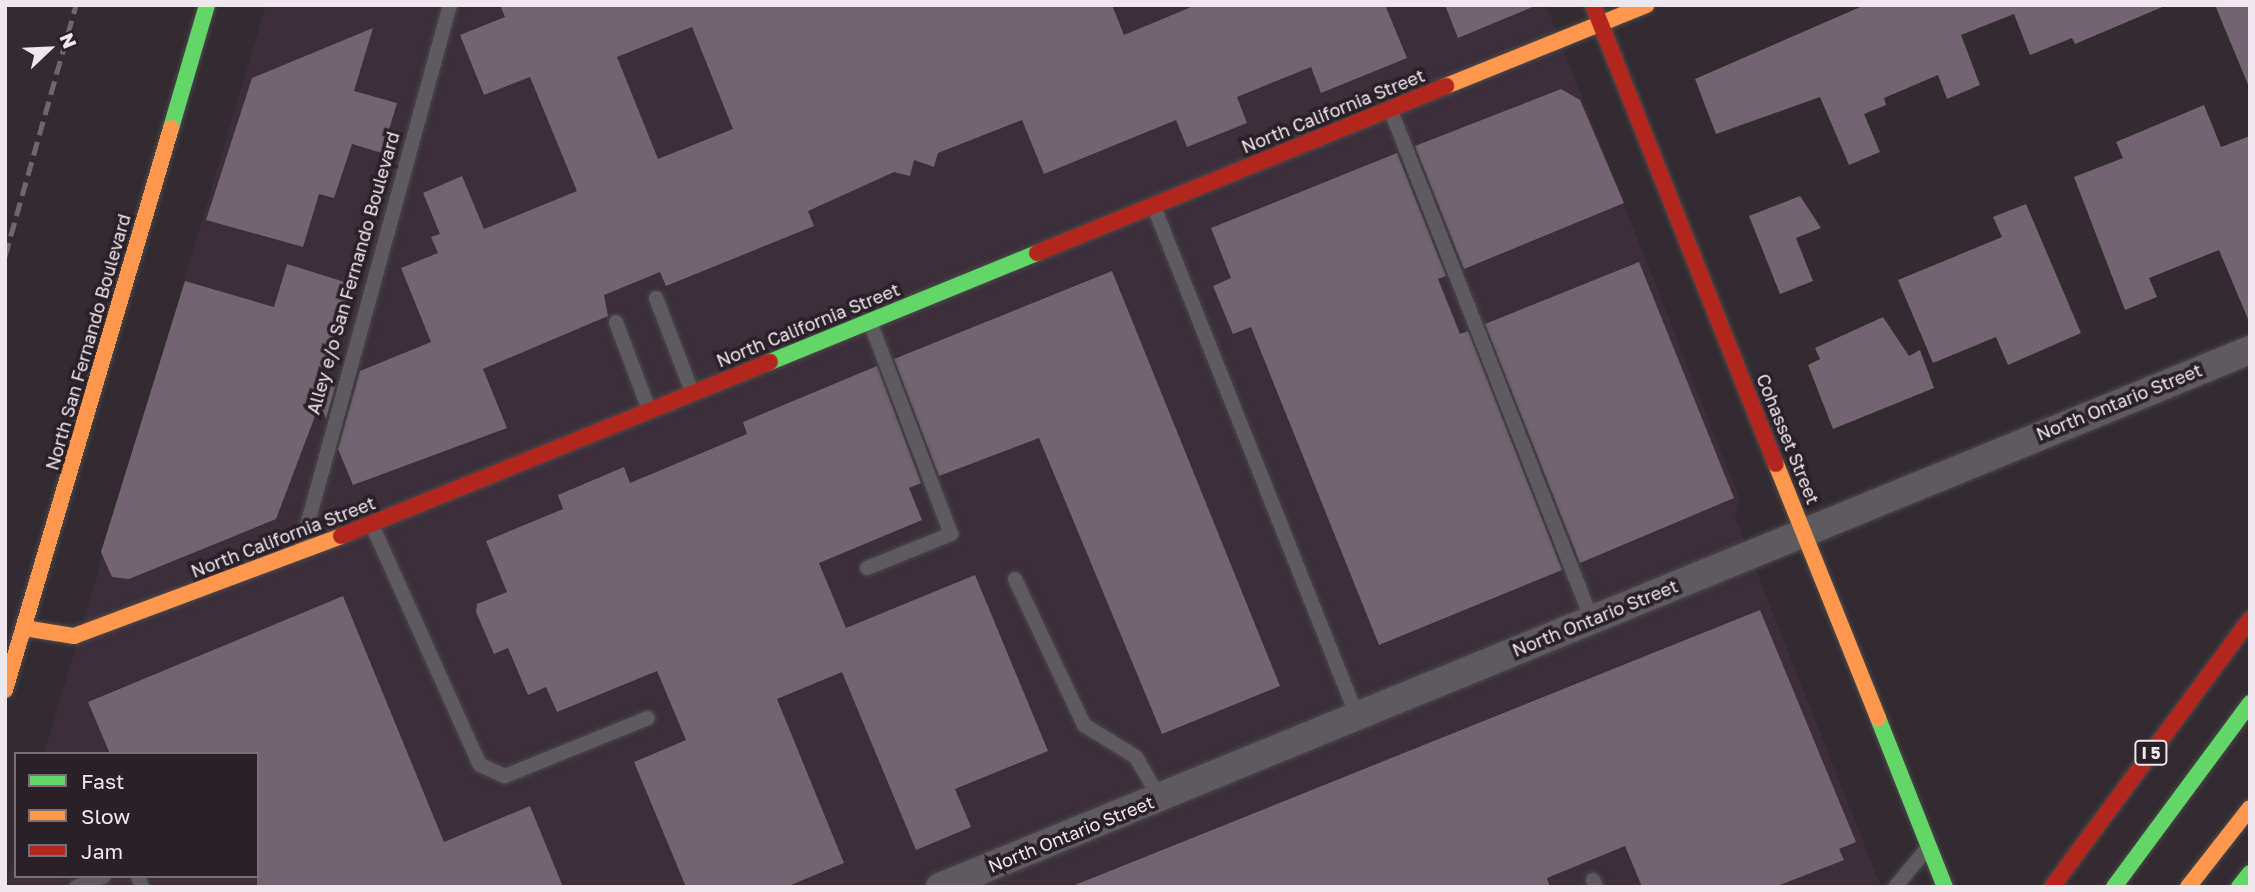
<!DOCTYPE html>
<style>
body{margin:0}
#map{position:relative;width:2255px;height:892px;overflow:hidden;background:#322c31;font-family:"Golos Text",sans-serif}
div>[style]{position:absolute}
.built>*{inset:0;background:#3c2f3a}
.building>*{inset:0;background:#726470}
.roads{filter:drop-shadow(0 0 2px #4c484b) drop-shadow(0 0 2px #4c484b)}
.lane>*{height:14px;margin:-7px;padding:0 7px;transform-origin:7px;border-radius:7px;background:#5e5b5e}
.street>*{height:28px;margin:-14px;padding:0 14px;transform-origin:14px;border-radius:14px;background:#5e5b5e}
.fast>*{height:16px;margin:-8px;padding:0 8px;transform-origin:8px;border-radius:8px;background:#63d668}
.slow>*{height:16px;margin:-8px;padding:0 8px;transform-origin:8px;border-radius:8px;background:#ff974d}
.jam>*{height:16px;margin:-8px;padding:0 8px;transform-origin:8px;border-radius:8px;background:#b3261e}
.rail>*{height:5px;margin-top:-2.5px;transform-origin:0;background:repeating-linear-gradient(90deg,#6d686c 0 14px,transparent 0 21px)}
span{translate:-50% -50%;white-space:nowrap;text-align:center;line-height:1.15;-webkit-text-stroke:7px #2a2128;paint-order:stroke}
.shield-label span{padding:2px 5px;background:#2a2128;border:2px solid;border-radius:5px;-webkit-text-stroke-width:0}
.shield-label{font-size:16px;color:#eee7ec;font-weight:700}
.street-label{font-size:18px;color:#eee7ec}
.frame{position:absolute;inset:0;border:7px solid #eee7ec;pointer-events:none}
.legend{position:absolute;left:14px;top:752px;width:245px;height:126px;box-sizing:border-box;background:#2a2128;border:2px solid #787076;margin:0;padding:9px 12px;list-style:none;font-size:21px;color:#eee7ec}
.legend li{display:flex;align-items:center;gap:14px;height:35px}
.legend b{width:35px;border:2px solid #787076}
.north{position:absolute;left:14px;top:14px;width:70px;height:70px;-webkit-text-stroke:5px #2a2128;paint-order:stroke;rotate:67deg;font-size:19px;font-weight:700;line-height:28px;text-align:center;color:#eee7ec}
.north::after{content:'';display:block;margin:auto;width:24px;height:32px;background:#eee7ec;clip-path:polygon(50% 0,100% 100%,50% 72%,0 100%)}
</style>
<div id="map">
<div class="built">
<div style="clip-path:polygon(266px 5px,1546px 5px,1739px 498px,1735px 517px,1881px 887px,5px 887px,16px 849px,16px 876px,257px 876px,257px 754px,44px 754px)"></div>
</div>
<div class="building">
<div style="clip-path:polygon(evenodd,500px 5px,1112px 5px,1124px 35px,1196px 5px,1385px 5px,1407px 58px,1321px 93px,1311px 67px,1237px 97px,1247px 123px,1187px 147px,1176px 120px,1044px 174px,1022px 120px,938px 153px,934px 167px,914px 160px,910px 176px,894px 172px,808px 211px,814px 226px,666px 286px,660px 272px,604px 295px,608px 316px,483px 369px,507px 428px,353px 485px,338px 449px,360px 371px,431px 342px,401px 268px,438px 253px,431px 237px,440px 234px,423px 193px,462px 176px,484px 229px,577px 191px,530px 77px,484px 95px,460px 35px,505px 17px,500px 5px,692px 27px,733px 129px,658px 159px,617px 57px,692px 27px)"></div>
<div style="clip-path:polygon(1445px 5px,1535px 5px,1535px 6px,1458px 38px)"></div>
<div style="clip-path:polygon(1865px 5px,2167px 5px,2075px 44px,2072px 38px,2030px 55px,2014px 14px,1961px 35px,1980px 85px,1947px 99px,1938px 75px,1884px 98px,1886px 105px,1864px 114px,1880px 152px,1849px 165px,1820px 97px,1716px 134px,1695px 79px)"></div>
<div style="clip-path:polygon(2215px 5px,2250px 5px,2250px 87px,2249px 87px)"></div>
<div style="clip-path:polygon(373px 28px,354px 91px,397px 103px,382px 153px,352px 144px,334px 198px,319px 194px,303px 247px,206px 220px,252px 78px)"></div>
<div style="clip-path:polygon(1561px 89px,1580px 100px,1624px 203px,1464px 269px,1415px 146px)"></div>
<div style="clip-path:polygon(2204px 105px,2221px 147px,2250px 136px,2250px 324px,2219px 250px,2149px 278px,2157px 297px,2125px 310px,2074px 177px,2123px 158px,2116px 142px)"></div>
<div style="clip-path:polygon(1397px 153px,1446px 276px,1438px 279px,1460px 334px,1468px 331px,1562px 570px,1379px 645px,1251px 327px,1233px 334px,1213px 286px,1231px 278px,1211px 228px)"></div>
<div style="clip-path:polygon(1800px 196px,1821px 228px,1796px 238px,1813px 281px,1780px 294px,1749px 216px)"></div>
<div style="clip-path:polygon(2026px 204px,2081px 333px,2008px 365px,1996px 337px,1933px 363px,1898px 280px,2002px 237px,1993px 217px)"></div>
<div style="clip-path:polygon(1639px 262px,1734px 498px,1580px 563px,1485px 324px)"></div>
<div style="clip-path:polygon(287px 264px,351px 284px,321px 386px,337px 380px,326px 419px,320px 403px,276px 519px,129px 579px,112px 577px,101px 552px,185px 281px,274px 307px)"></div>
<div style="clip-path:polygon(1112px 271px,1280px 686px,1162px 734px,1039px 438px,939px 476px,894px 359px)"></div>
<div style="clip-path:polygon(1883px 317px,1909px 356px,1920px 350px,1934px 388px,1833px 429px,1808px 365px,1820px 359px,1815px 348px)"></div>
<div style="clip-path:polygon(877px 366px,921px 483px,909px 488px,922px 520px,819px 563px,846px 628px,975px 575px,1048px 751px,955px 789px,971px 827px,916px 850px,842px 672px,777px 699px,844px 863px,786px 887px,686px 887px,634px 762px,686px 740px,657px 671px,557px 712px,546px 687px,528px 695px,508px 648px,494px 654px,476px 612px,477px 604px,507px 592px,486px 541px,563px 509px,558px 495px,624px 467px,630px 483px,747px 434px,743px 422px)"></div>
<div style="clip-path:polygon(343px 596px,444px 842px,530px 806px,563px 887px,257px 887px,257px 754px,110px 754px,88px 702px)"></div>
<div style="clip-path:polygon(1760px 610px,1856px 842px,1839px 849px,1844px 860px,1775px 887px,1642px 887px,1625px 846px,1547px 878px,1550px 887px,1070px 887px)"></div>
</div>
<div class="roads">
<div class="lane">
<div style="left:1391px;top:111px;width:547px;rotate:68.45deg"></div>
<div style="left:1154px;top:207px;width:548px;rotate:68.26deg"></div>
<div style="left:656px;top:298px;width:101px;rotate:69deg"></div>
<div style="left:616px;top:322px;width:94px;rotate:69.4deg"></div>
<div style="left:372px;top:525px;width:263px;rotate:65.8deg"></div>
<div style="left:480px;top:765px;width:27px;rotate:24deg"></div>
<div style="left:505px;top:776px;width:154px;rotate:-22.1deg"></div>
<div style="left:301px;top:548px;width:563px;rotate:-74.66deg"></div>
<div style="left:867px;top:568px;width:91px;rotate:-22deg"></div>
<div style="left:951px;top:534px;width:227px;rotate:-110.9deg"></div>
<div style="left:1015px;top:579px;width:161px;rotate:64.7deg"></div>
<div style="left:1084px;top:725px;width:61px;rotate:31.6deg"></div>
<div style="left:1136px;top:757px;width:46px;rotate:60.1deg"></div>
<div style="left:138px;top:876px;width:12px;rotate:70deg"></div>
<div style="left:1593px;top:880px;width:8px;rotate:67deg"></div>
<div style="left:76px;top:887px;width:30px;rotate:-21deg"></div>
<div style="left:1895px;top:887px;width:48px;rotate:-50deg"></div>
</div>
<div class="street">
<div style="left:940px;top:887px;width:1416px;rotate:-22.29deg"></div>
</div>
<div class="fast">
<div style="left:171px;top:128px;width:128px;rotate:-73.7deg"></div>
<div style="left:770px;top:362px;width:288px;rotate:-22.2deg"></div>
<div style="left:1878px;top:718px;width:182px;rotate:68.4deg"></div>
<div style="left:2114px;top:887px;width:229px;rotate:-53.5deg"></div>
<div style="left:2239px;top:887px;width:18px;rotate:-52deg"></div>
</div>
<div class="slow">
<div style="left:1446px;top:86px;width:216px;rotate:-22deg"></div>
<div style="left:1776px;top:464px;width:274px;rotate:68.1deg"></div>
<div style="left:24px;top:628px;width:51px;rotate:9.1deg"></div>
<div style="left:74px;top:636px;width:285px;rotate:-20.5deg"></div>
<div style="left:5px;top:690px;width:586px;rotate:-73.54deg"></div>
<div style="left:2188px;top:887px;width:100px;rotate:-51.9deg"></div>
</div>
<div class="jam">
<div style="left:1593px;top:5px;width:494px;rotate:68.3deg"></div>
<div style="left:1037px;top:253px;width:442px;rotate:-22.2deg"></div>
<div style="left:341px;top:536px;width:463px;rotate:-22.1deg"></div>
<div style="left:2052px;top:887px;width:333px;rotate:-53.5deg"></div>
</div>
</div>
<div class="rail">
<div style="left:5px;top:256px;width:261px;rotate:-74.2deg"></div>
</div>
<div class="shield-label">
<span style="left:2151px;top:753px">I 5</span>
</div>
<div class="street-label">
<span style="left:1333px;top:111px;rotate:-22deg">North California Street</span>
<span style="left:353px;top:273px;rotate:-74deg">Alley e/o San Fernando Boulevard</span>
<span style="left:808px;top:325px;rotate:-22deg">North California Street</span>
<span style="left:88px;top:342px;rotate:-74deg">North San Fernando Boulevard</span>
<span style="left:2119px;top:402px;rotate:-22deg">North Ontario Street</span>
<span style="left:1788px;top:439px;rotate:68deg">Cohasset Street</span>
<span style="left:283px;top:537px;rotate:-21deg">North California Street</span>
<span style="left:1595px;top:618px;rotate:-22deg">North Ontario Street</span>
<span style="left:1071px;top:834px;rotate:-22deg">North Ontario Street</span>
</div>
<div class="frame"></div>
<ul class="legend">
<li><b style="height:9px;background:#63d668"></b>Fast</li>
<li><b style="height:9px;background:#ff974d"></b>Slow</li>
<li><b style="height:9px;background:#b3261e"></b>Jam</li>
</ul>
<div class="north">N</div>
</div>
